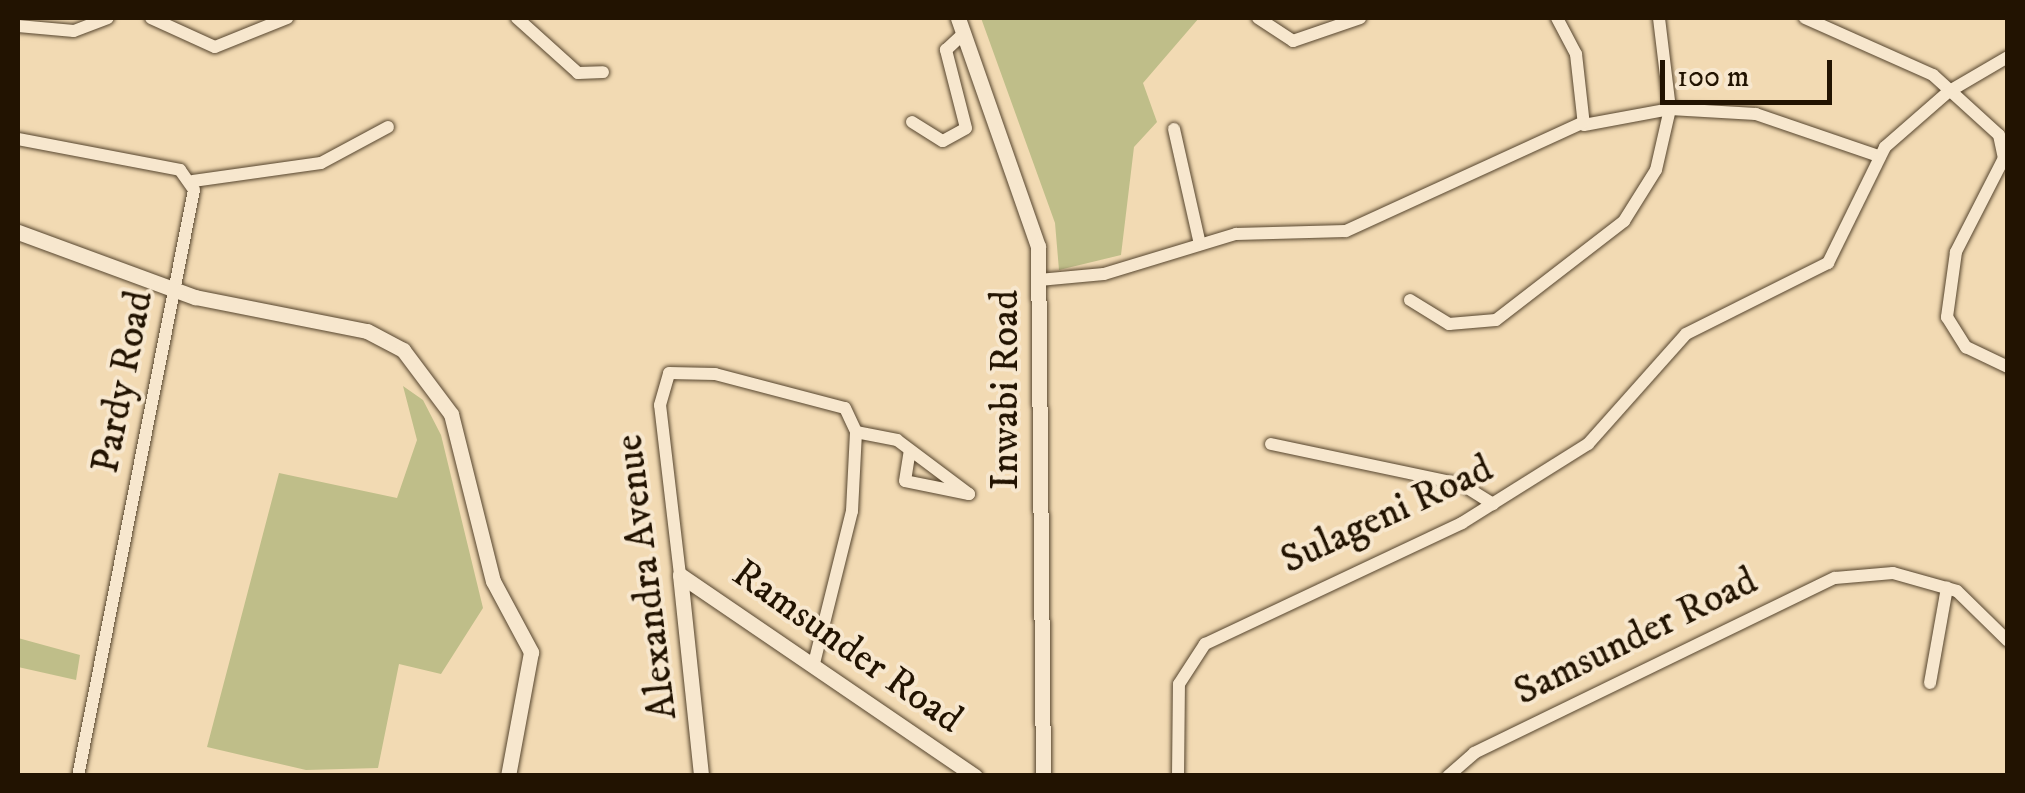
<!DOCTYPE html>
<style>
body{margin:0}
#map{position:relative;width:2025px;height:793px;overflow:hidden;background:#f2dab3;font-family:"IM FELL DW Pica",serif}
div>[style]{position:absolute}
.green>*{inset:0;background:#bfbe89}
.roads{filter:drop-shadow(0 0 2px #56452e) drop-shadow(0 0 2px #56452e)}
.minor>*{height:12px;margin:-6px;padding:0 6px;transform-origin:6px;border-radius:6px;background:#f7e7ce}
.tertiary>*{height:15px;margin:-7.5px;padding:0 7.5px;transform-origin:7.5px;border-radius:7.5px;background:#f7e7ce}
span{translate:-50% -50%;white-space:nowrap;text-align:center;line-height:1.15;-webkit-text-stroke:8px #f7e7ce;paint-order:stroke}
.street-label{font-size:40px;color:#221301}
.frame{position:absolute;inset:0;border:20px solid #221301;pointer-events:none}
.scale{position:absolute;left:1660px;top:60px;width:172px;height:45px;box-sizing:border-box;border:5px solid #221301;border-top:0;padding-left:12px;font-size:30px;line-height:35px;white-space:nowrap;color:#221301;-webkit-text-stroke:8px #f7e7ce;paint-order:stroke}
</style>
<div id="map">
<div class="green">
<div style="clip-path:polygon(981px 18px,1199px 18px,1143px 83px,1157px 122px,1134px 147px,1121px 255px,1059px 270px,1055px 223px)"></div>
<div style="clip-path:polygon(403px 386px,423px 400px,441px 435px,483px 608px,441px 674px,399px 664px,378px 768px,306px 770px,207px 747px,279px 473px,397px 498px,417px 440px)"></div>
<div style="clip-path:polygon(18px 638px,80px 655px,76px 680px,18px 667px)"></div>
</div>
<div class="roads">
<div class="minor">
<div style="left:151px;top:18px;width:70px;rotate:24.4deg"></div>
<div style="left:215px;top:47px;width:78px;rotate:-21.9deg"></div>
<div style="left:517px;top:18px;width:82px;rotate:42deg"></div>
<div style="left:578px;top:73px;width:25px;rotate:-2deg"></div>
<div style="left:1258px;top:18px;width:42px;rotate:33.3deg"></div>
<div style="left:1293px;top:41px;width:71px;rotate:-18.9deg"></div>
<div style="left:1557px;top:18px;width:41px;rotate:62.2deg"></div>
<div style="left:1576px;top:54px;width:71px;rotate:83.6deg"></div>
<div style="left:1584px;top:125px;width:87px;rotate:-10.5deg"></div>
<div style="left:1670px;top:109px;width:86px;rotate:3.3deg"></div>
<div style="left:1756px;top:114px;width:130px;rotate:18.9deg"></div>
<div style="left:1805px;top:18px;width:140px;rotate:24deg"></div>
<div style="left:1933px;top:75px;width:89px;rotate:42.3deg"></div>
<div style="left:1999px;top:135px;width:24px;rotate:78deg"></div>
<div style="left:2004px;top:158px;width:106px;rotate:117.1deg"></div>
<div style="left:1956px;top:252px;width:66px;rotate:97.9deg"></div>
<div style="left:1947px;top:317px;width:36px;rotate:58deg"></div>
<div style="left:1966px;top:347px;width:47px;rotate:25.5deg"></div>
<div style="left:18px;top:26px;width:56px;rotate:5.1deg"></div>
<div style="left:74px;top:31px;width:36px;rotate:-21deg"></div>
<div style="left:912px;top:122px;width:36px;rotate:32deg"></div>
<div style="left:943px;top:141px;width:26px;rotate:-29deg"></div>
<div style="left:966px;top:128px;width:81px;rotate:-104.4deg"></div>
<div style="left:946px;top:50px;width:25px;rotate:-43deg"></div>
<div style="left:1174px;top:129px;width:118px;rotate:77.3deg"></div>
<div style="left:18px;top:139px;width:165px;rotate:10.8deg"></div>
<div style="left:180px;top:170px;width:24px;rotate:55deg"></div>
<div style="left:194px;top:190px;width:597px;rotate:101.2deg"></div>
<div style="left:193px;top:181px;width:129px;rotate:-8deg"></div>
<div style="left:321px;top:163px;width:76px;rotate:-28.2deg"></div>
<div style="left:1039px;top:280px;width:65px;rotate:-5.3deg"></div>
<div style="left:1104px;top:274px;width:138px;rotate:-16.9deg"></div>
<div style="left:1236px;top:234px;width:110px;rotate:-1.6deg"></div>
<div style="left:1346px;top:231px;width:260px;rotate:-24.6deg"></div>
<div style="left:1410px;top:300px;width:46px;rotate:31.6deg"></div>
<div style="left:1449px;top:324px;width:47px;rotate:-4.9deg"></div>
<div style="left:1496px;top:320px;width:162px;rotate:-37.7deg"></div>
<div style="left:1624px;top:221px;width:60px;rotate:-57.9deg"></div>
<div style="left:1656px;top:170px;width:63px;rotate:-77.1deg"></div>
<div style="left:1670px;top:109px;width:92px;rotate:-96.9deg"></div>
<div style="left:856px;top:432px;width:42px;rotate:11deg"></div>
<div style="left:897px;top:440px;width:90px;rotate:36.9deg"></div>
<div style="left:969px;top:494px;width:65px;rotate:-168.5deg"></div>
<div style="left:905px;top:481px;width:30px;rotate:-81deg"></div>
<div style="left:1271px;top:444px;width:194px;rotate:11.9deg"></div>
<div style="left:1461px;top:484px;width:38px;rotate:32deg"></div>
<div style="left:680px;top:575px;width:171px;rotate:-96.7deg"></div>
<div style="left:660px;top:405px;width:33px;rotate:-74deg"></div>
<div style="left:669px;top:373px;width:46px;rotate:1.2deg"></div>
<div style="left:715px;top:374px;width:134px;rotate:14.7deg"></div>
<div style="left:845px;top:408px;width:26px;rotate:65deg"></div>
<div style="left:856px;top:432px;width:79px;rotate:92.9deg"></div>
<div style="left:852px;top:511px;width:157px;rotate:104deg"></div>
<div style="left:1930px;top:683px;width:97px;rotate:-79.9deg"></div>
<div style="left:1178px;top:776px;width:92px;rotate:-89.4deg"></div>
<div style="left:1179px;top:684px;width:48px;rotate:-57deg"></div>
<div style="left:1205px;top:644px;width:284px;rotate:-25.2deg"></div>
<div style="left:1462px;top:523px;width:149px;rotate:-32.1deg"></div>
<div style="left:1588px;top:444px;width:147px;rotate:-48.3deg"></div>
<div style="left:1686px;top:334px;width:159px;rotate:-26.6deg"></div>
<div style="left:1828px;top:263px;width:129px;rotate:-63.8deg"></div>
<div style="left:1885px;top:147px;width:84px;rotate:-41.1deg"></div>
<div style="left:1948px;top:92px;width:69px;rotate:-30.3deg"></div>
<div style="left:1448px;top:776px;width:35px;rotate:-41deg"></div>
<div style="left:1474px;top:753px;width:401px;rotate:-25.9deg"></div>
<div style="left:1835px;top:578px;width:58px;rotate:-4.9deg"></div>
<div style="left:1893px;top:573px;width:66px;rotate:15.7deg"></div>
<div style="left:1957px;top:591px;width:71px;rotate:44.4deg"></div>
</div>
<div class="tertiary">
<div style="left:958px;top:18px;width:242px;rotate:70.7deg"></div>
<div style="left:1038px;top:246px;width:530px;rotate:89.46deg"></div>
<div style="left:18px;top:232px;width:189px;rotate:20.2deg"></div>
<div style="left:195px;top:297px;width:175px;rotate:11.2deg"></div>
<div style="left:367px;top:331px;width:41px;rotate:27.8deg"></div>
<div style="left:403px;top:350px;width:80px;rotate:53.1deg"></div>
<div style="left:451px;top:414px;width:172px;rotate:75.9deg"></div>
<div style="left:493px;top:581px;width:81px;rotate:61.8deg"></div>
<div style="left:531px;top:652px;width:126px;rotate:100.5deg"></div>
<div style="left:680px;top:575px;width:357px;rotate:34.3deg"></div>
<div style="left:680px;top:575px;width:202px;rotate:84deg"></div>
</div>
</div>
<div class="street-label">
<span style="left:123px;top:382px;rotate:-79deg">Pardy Road</span>
<span style="left:1006px;top:390px;rotate:-90deg">Inwabi Road</span>
<span style="left:1387px;top:515px;rotate:-25deg">Sulageni Road</span>
<span style="left:647px;top:577px;rotate:-97deg">Alexandra Avenue</span>
<span style="left:1636px;top:637px;rotate:-26deg">Samsunder Road</span>
<span style="left:847px;top:647px;rotate:35deg">Ramsunder Road</span>
</div>
<div class="frame"></div>
<div class="scale">100 m</div>
</div>
